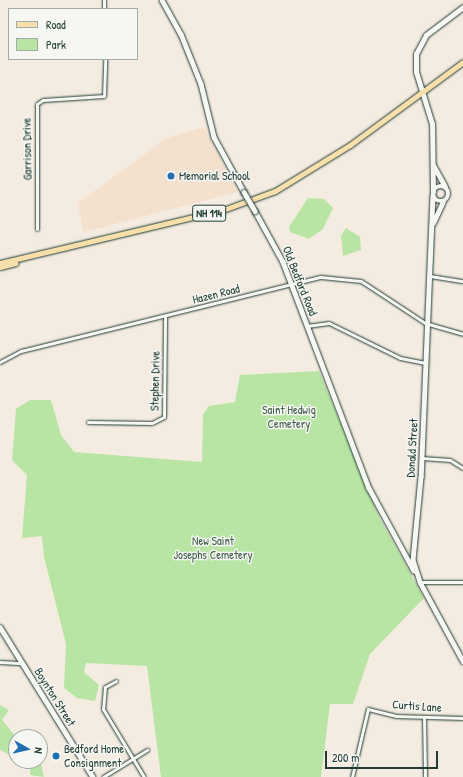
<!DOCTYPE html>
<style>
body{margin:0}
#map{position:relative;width:463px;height:777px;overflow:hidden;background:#f5ece1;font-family:"Patrick Hand",sans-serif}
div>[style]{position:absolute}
.built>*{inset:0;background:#f3e0cd}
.green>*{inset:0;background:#b8e5a3}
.roads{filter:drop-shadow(0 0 1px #1f3d34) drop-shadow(0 0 1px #1f3d34)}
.street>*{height:3px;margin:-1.5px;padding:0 1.5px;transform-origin:1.5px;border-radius:1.5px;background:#f6f6f2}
.secondary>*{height:4.5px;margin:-2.25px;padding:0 2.25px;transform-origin:2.25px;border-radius:2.25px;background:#f6f6f2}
.secondary>.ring{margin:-2.25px;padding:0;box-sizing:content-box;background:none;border:4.5px solid #f6f6f2;border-radius:50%}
.primary>*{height:5px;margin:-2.5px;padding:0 2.5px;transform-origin:2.5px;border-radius:2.5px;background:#f8deab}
.bridges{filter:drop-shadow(0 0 1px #1f3d34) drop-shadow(0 0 1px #1f3d34)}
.secondary-bridge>*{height:4.5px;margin:-2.25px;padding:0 2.25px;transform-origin:2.25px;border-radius:2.25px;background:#f6f6f2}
.dots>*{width:11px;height:11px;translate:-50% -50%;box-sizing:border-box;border:2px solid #f6f6f2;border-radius:50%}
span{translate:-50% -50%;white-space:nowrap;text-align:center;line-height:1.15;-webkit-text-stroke:3px #f6f6f2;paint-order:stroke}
.shield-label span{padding:1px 3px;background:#f6f6f2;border:1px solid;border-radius:3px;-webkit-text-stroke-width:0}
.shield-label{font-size:11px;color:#1f3d34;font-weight:700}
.street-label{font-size:12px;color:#1f3d34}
.poi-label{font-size:12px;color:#1f3d34}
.left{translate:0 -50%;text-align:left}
.park-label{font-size:12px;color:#3e5f4a}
.legend{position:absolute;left:8px;top:8px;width:130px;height:52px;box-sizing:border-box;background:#f6f6f2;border:1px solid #a0aca6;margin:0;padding:5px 7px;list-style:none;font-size:12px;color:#1f3d34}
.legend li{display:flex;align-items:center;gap:8px;height:20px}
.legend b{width:20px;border:1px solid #a0aca6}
.north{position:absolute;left:8px;top:729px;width:40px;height:40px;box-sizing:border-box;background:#f6f6f2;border:1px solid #a0aca6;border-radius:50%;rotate:98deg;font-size:11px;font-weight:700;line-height:16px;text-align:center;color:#1f3d34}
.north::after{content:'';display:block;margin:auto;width:14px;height:18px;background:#1f6fb2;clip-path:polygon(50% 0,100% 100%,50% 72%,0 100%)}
.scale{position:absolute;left:325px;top:751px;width:113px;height:18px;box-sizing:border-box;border:2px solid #1f3d34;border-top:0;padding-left:5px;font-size:12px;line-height:14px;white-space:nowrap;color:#1f3d34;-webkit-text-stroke:3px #f6f6f2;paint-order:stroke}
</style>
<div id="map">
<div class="built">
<div style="clip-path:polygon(204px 127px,238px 192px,83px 232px,78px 203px,165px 139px)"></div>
</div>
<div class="green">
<div style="clip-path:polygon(308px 198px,324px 199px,333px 208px,323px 229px,309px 239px,290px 232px,289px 227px)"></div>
<div style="clip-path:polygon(346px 228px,360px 237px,361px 250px,343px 256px,341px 236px)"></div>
<div style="clip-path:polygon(319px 371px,380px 519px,424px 598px,370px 654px,353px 704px,330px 704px,321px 777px,161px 777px,147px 666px,86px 663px,84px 672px,99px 685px,95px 701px,77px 698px,64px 688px,66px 644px,44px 557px,42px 536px,22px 538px,27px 475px,12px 460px,16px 409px,30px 400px,51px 400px,61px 435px,74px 452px,202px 462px,203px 414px,209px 406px,235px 402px,240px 375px)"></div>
<div style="clip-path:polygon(0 705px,9px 710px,2px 720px,16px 737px,14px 757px,0 750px)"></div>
<div style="clip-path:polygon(36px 761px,41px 764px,44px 777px,30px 775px,31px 763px)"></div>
</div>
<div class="roads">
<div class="street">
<div style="left:104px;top:0;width:9px;rotate:90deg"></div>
<div style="left:37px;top:229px;width:125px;rotate:-90deg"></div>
<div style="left:37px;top:104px;width:7px;rotate:-34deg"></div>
<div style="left:43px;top:100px;width:61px;rotate:-3.8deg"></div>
<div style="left:104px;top:96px;width:37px;rotate:-88deg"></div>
<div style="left:430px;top:276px;width:33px;rotate:9deg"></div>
<div style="left:307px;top:326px;width:22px;rotate:-8deg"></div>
<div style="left:329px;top:323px;width:79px;rotate:26.2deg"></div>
<div style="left:400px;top:358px;width:26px;rotate:11deg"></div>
<div style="left:0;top:362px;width:24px;rotate:-28deg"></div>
<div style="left:21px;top:351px;width:309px;rotate:-13.9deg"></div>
<div style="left:321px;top:277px;width:40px;rotate:5.7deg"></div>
<div style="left:361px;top:281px;width:77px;rotate:33.3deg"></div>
<div style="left:425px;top:323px;width:40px;rotate:16deg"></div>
<div style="left:88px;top:422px;width:64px;rotate:0.9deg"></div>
<div style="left:152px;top:423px;width:13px;rotate:-27deg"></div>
<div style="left:164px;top:417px;width:101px;rotate:-89.4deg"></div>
<div style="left:422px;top:458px;width:28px;rotate:4deg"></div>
<div style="left:450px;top:460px;width:15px;rotate:32deg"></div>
<div style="left:420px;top:582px;width:43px"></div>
<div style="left:0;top:662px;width:22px;rotate:3deg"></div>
<div style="left:116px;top:681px;width:13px;rotate:151deg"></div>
<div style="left:105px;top:687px;width:22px;rotate:95deg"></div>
<div style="left:103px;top:709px;width:79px;rotate:58.9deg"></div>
<div style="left:424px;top:717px;width:60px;rotate:89deg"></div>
<div style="left:103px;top:777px;width:52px;rotate:-31.5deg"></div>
<div style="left:352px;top:777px;width:70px;rotate:-76.8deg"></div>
<div style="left:368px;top:709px;width:29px;rotate:14deg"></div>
<div style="left:396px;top:716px;width:67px;rotate:1.7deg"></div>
</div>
<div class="secondary">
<div style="left:162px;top:0;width:39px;rotate:61deg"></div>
<div style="left:181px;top:34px;width:54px;rotate:68.2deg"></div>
<div style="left:201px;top:84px;width:55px;rotate:76.2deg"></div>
<div style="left:214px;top:137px;width:63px;rotate:61.4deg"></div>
<div style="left:434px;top:166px;width:23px;rotate:61deg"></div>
<div class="ring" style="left:433px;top:186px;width:11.5px;height:11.5px"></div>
<div style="left:433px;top:192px;width:68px;rotate:-90.8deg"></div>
<div style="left:432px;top:124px;width:54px;rotate:-107.1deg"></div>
<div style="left:416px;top:72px;width:18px;rotate:-90deg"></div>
<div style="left:416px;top:54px;width:21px;rotate:-62deg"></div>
<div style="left:426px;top:35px;width:46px;rotate:-37.1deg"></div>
<div style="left:433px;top:195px;width:282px;rotate:92.4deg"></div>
<div style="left:421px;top:477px;width:83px;rotate:95.5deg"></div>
<div style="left:413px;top:560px;width:23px;rotate:72deg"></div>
<div style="left:420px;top:582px;width:90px;rotate:61.4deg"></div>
<div style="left:255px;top:211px;width:58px;rotate:61.2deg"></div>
<div style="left:283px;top:262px;width:242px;rotate:69.2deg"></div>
<div style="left:369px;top:488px;width:94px;rotate:61.5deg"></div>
<div style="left:433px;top:223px;width:23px;rotate:-65deg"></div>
<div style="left:0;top:627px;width:176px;rotate:58.2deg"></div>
</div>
<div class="primary">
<div style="left:0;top:263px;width:229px;rotate:-13.4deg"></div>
<div style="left:223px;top:210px;width:55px;rotate:-20.1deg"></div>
<div style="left:275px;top:191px;width:88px;rotate:-31.5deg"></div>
<div style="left:350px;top:145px;width:140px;rotate:-36.3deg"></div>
<div style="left:0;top:267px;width:16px;rotate:-14deg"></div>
</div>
</div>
<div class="bridges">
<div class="secondary-bridge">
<div style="left:244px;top:192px;width:22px;rotate:60deg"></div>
</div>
</div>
<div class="dots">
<div style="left:171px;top:176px;background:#1f6fb2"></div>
<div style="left:56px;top:756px;background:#1f6fb2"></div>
</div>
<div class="shield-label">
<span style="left:209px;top:213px">NH 114</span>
</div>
<div class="street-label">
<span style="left:27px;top:149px;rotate:-91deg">Garrison Drive</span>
<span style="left:300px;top:281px;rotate:68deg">Old Bedford Road</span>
<span style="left:216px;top:294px;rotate:-14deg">Hazen Road</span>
<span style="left:155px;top:381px;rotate:-89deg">Stephen Drive</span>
<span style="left:412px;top:448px;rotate:-87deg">Donald Street</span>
<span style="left:55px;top:697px;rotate:58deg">Boynton Street</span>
<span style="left:417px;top:706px;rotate:4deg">Curtis Lane</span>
</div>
<div class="poi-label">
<span class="left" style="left:179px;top:176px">Memorial School</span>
<span class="left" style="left:64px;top:756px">Bedford Home<br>Consignment</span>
</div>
<div class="park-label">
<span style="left:289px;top:417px">Saint Hedwig<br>Cemetery</span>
<span style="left:213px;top:548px">New Saint<br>Josephs Cemetery</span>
</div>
<ul class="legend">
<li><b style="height:5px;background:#f8deab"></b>Road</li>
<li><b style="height:11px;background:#b8e5a3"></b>Park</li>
</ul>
<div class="north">N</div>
<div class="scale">200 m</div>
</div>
